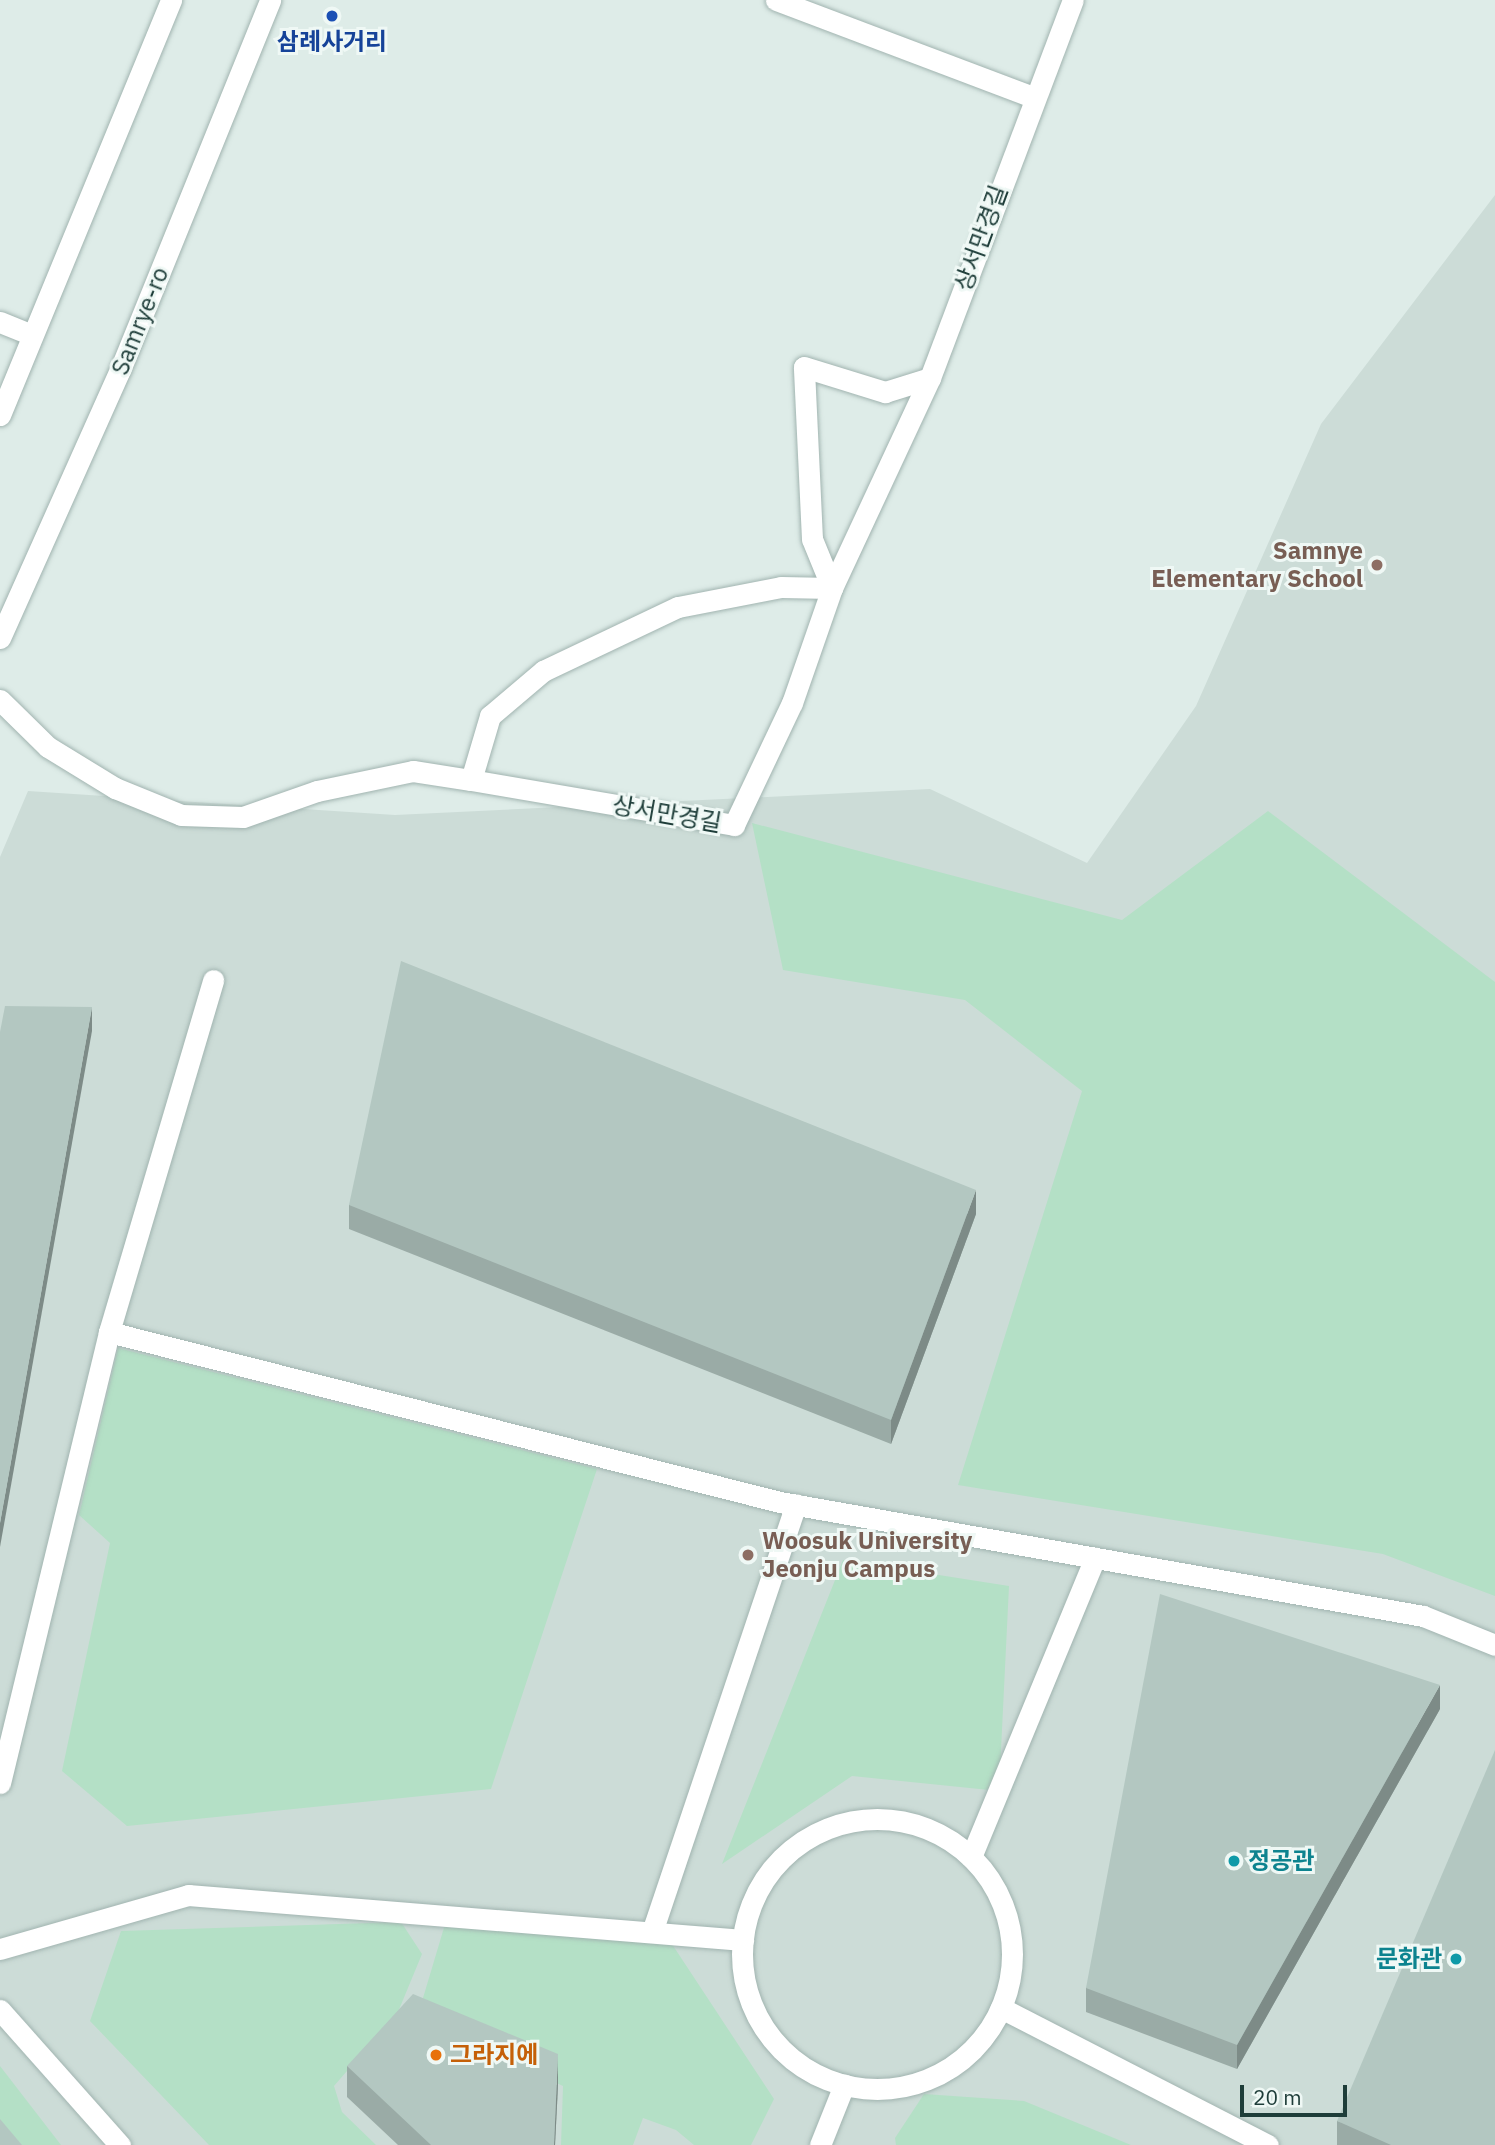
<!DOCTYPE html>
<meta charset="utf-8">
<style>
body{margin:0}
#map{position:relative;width:1495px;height:2145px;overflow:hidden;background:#deece8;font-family:"IBM Plex Sans","Noto Sans KR",sans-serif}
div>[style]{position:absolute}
.built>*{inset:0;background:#ccdcd7}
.green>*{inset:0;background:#b4e0c6}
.roads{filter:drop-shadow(0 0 2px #a1b4b0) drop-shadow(0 0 2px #a1b4b0)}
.minor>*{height:21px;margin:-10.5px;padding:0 10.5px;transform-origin:10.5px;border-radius:10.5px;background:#fff}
.minor>.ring{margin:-10.5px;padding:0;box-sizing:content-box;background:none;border:21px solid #fff;border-radius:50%}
.wall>*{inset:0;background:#9aaba6}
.shaded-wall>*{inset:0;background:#7d8b87}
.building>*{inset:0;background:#b3c7c1}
.dots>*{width:19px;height:19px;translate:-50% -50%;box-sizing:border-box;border:4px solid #eff8f5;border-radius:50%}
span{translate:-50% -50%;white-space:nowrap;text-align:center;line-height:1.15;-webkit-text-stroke:6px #eff8f5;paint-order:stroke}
.transit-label{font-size:24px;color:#164399;font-weight:700}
.street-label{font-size:24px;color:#1e3d39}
.education-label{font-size:24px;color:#785e54;font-weight:700}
.right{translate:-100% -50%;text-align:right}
.left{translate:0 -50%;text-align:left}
.culture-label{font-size:24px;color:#0d838f;font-weight:700}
.food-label{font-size:24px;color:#c56008;font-weight:700}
.scale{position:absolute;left:1240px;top:2085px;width:107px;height:32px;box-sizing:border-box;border:4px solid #1e3d39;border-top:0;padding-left:9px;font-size:21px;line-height:24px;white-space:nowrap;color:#1e3d39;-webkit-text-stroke:5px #eff8f5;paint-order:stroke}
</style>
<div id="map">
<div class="built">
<div style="clip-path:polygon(1495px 195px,1495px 2145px,0 2145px,0 857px,28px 791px,395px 815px,930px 789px,1087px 863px,1196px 706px,1321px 424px)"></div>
</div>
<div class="green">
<div style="clip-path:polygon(1268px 811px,1495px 982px,1495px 1596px,1383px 1554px,958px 1485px,1082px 1091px,965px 1000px,783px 970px,752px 823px,1122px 920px)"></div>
<div style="clip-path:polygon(118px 1348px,597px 1469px,491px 1789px,127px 1826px,62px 1771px,110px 1543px,79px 1515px)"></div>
<div style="clip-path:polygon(843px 1560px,1009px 1586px,999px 1791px,852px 1776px,722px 1864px)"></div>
<div style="clip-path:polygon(446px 1921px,668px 1938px,774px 2099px,751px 2145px,694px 2145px,676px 2130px,643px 2118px,633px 2145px,561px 2145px,563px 2086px,417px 2018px)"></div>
<div style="clip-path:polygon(401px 1922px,422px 1954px,398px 2012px,334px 2086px,342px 2112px,376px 2145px,209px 2145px,90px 2021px,121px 1931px)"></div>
<div style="clip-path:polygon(0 2066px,61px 2145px,19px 2145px,0 2122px)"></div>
<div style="clip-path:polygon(924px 2094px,1024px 2101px,1131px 2145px,896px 2145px,895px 2138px)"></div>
</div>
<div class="roads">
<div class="minor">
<div style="left:776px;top:0;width:275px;rotate:20.7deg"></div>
<div style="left:0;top:322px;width:35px;rotate:22deg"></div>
<div style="left:0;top:415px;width:449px;rotate:-67.6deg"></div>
<div style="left:832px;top:588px;width:53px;rotate:-112.2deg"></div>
<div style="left:812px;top:539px;width:172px;rotate:-92.7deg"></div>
<div style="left:804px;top:367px;width:85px;rotate:17.2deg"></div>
<div style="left:885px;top:392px;width:47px;rotate:-17.3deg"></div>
<div style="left:0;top:638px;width:294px;rotate:-65.9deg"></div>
<div style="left:120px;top:370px;width:399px;rotate:-67.9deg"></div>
<div style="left:0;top:700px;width:67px;rotate:44.4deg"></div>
<div style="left:48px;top:747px;width:79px;rotate:31.5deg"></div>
<div style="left:115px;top:788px;width:71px;rotate:22.2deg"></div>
<div style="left:181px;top:815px;width:62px;rotate:1.8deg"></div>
<div style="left:243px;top:817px;width:78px;rotate:-19.4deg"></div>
<div style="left:317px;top:791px;width:98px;rotate:-11.8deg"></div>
<div style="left:413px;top:771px;width:59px;rotate:8.8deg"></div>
<div style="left:471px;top:780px;width:67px;rotate:-73.5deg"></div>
<div style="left:490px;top:716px;width:70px;rotate:-40.3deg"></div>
<div style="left:543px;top:671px;width:149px;rotate:-25.4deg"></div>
<div style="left:678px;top:607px;width:105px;rotate:-11deg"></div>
<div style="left:781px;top:587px;width:51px;rotate:1.1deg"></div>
<div style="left:471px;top:780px;width:267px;rotate:9.7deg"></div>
<div style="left:734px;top:825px;width:135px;rotate:-64.6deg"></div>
<div style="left:792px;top:703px;width:122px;rotate:-70.8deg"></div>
<div style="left:832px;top:588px;width:232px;rotate:-65deg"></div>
<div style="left:930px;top:378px;width:404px;rotate:-69.3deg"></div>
<div style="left:109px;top:1332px;width:367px;rotate:-73.5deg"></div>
<div style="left:0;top:1783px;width:464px;rotate:-76.4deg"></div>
<div style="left:109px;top:1332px;width:692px;rotate:14.22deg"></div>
<div style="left:780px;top:1502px;width:653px;rotate:10.05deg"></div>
<div style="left:1423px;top:1616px;width:78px;rotate:21.9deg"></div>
<div class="ring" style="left:742px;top:1819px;width:249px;height:249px"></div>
<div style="left:971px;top:1857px;width:324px;rotate:-67.5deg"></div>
<div style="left:653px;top:1929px;width:448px;rotate:-71.4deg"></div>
<div style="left:0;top:1949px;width:196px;rotate:-16deg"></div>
<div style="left:188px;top:1895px;width:557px;rotate:4.64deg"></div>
<div style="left:1001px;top:2008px;width:300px;rotate:27.2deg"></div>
<div style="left:0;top:2010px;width:181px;rotate:48.4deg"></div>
<div style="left:820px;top:2145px;width:65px;rotate:-68.2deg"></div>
</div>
</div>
<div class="wall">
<div style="clip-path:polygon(349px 1205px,976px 1214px,891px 1444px,349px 1229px)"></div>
<div style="clip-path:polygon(1440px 1709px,1237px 2069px,1086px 2012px,1086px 1988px)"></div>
<div style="clip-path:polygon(347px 2066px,558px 2085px,555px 2145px,398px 2145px,347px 2097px)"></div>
<div style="clip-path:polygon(1337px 2121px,1495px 2145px,1337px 2145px)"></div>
</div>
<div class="shaded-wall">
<div style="clip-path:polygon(92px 1007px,92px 1031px,0 1547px,0 1523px)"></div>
<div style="clip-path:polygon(976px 1190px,976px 1214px,891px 1444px,891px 1420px)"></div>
<div style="clip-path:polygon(1440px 1685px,1440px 1709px,1237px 2069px,1237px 2045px)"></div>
<div style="clip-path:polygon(558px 2054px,558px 2085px,555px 2145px,554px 2145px)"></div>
</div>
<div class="building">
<div style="clip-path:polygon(401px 961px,976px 1190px,891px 1420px,349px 1205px)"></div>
<div style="clip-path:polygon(5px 1006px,92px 1007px,0 1523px,0 1032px)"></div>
<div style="clip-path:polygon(1160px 1594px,1440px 1685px,1237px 2045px,1086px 1988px)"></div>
<div style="clip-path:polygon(1495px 1750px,1495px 2145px,1391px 2145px,1337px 2121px)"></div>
<div style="clip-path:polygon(413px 1994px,558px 2054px,554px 2145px,431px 2145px,347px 2066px)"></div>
<div style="clip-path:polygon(0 2119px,22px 2145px,0 2145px)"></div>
</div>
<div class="dots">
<div style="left:332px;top:16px;background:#1a4fb4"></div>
<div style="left:1377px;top:565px;background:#8d6e63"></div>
<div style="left:748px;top:1555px;background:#8d6e63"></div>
<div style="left:1234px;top:1861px;background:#0f9aa8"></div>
<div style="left:1456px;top:1959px;background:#0f9aa8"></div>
<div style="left:436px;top:2055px;background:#e8710a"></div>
</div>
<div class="transit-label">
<span style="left:332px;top:42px">삼례사거리</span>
</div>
<div class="street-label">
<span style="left:981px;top:238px;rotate:-70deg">상서만경길</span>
<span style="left:140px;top:321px;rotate:-68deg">Samrye-ro</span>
<span style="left:667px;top:814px;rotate:10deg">상서만경길</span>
</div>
<div class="education-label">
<span class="right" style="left:1363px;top:565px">Samnye<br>Elementary School</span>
<span class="left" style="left:762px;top:1555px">Woosuk University<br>Jeonju Campus</span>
</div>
<div class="culture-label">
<span class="left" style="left:1248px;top:1861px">정공관</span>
<span class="right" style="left:1442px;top:1959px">문화관</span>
</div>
<div class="food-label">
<span class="left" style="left:450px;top:2055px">그라지에</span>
</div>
<div class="scale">20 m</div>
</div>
